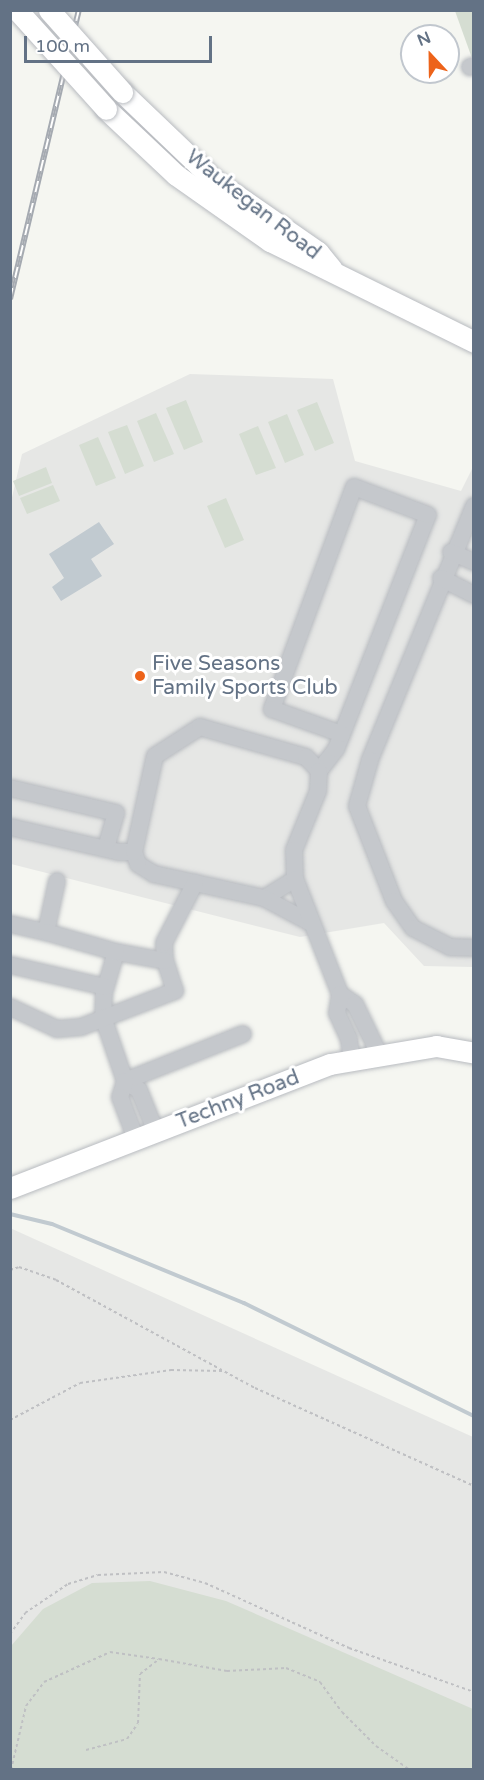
<!DOCTYPE html>
<style>
body{margin:0}
#map{position:relative;width:484px;height:1780px;overflow:hidden;background:#f5f6f1;font-family:"Varela Round",sans-serif}
div>[style]{position:absolute}
.built>*{inset:0;background:#e6e7e5}
.green>*{inset:0;background:#d5ddd2}
.water>*{inset:0;background:#c1cad0}
.stream>*{height:4px;margin:-2px;padding:0 2px;transform-origin:2px;border-radius:2px;background:#c1cad0}
.path>*{height:2px;margin-top:-1px;transform-origin:0;background:repeating-linear-gradient(90deg,#bfc0c3 0 3px,transparent 0 6px)}
.roads{filter:drop-shadow(0 0 2px #b8bbc0) drop-shadow(0 0 2px #b8bbc0)}
.minor>*{height:16px;margin:-8px;padding:0 8px;transform-origin:8px;border-radius:8px;background:#c5c8cc}
.major>*{height:21px;margin:-10.5px;padding:0 10.5px;transform-origin:10.5px;border-radius:10.5px;background:#fff}
.rail>*{height:6px;margin-top:-3px;transform-origin:0;background:repeating-linear-gradient(90deg,#fff 0 11px,#a5aab1 0 22px);box-sizing:border-box;border-block:2px solid #a5aab1}
.bridges{filter:drop-shadow(0 0 2px #b8bbc0) drop-shadow(0 0 2px #b8bbc0)}
.major-bridge>*{height:21px;margin:-10.5px;padding:0 10.5px;transform-origin:10.5px;border-radius:10.5px;background:#fff}
.dots>*{width:16px;height:16px;translate:-50% -50%;box-sizing:border-box;border:3px solid #fff;border-radius:50%}
span{translate:-50% -50%;white-space:nowrap;text-align:center;line-height:1.15;-webkit-text-stroke:6px #fff;paint-order:stroke}
.street-label{font-size:21px;color:#637285}
.poi-label{font-size:21px;color:#637285}
.left{translate:0 -50%;text-align:left}
.frame{position:absolute;inset:0;border:12px solid #637285;pointer-events:none}
.north{position:absolute;left:400px;top:24px;width:60px;height:60px;box-sizing:border-box;background:#fff;border:2px solid #c1c7ce;border-radius:50%;rotate:338deg;font-size:16px;font-weight:700;line-height:24px;text-align:center;color:#637285}
.north::after{content:'';display:block;margin:auto;width:21px;height:27px;background:#ed631a;clip-path:polygon(50% 0,100% 100%,50% 72%,0 100%)}
.scale{position:absolute;left:24px;top:36px;width:188px;height:27px;box-sizing:border-box;border:3px solid #637285;border-top:0;padding-left:8px;font-size:18px;line-height:21px;white-space:nowrap;color:#637285;-webkit-text-stroke:4px #fff;paint-order:stroke}
</style>
<div id="map">
<div class="built">
<div style="clip-path:polygon(190px 374px,333px 379px,355px 461px,461px 491px,473px 467px,473px 967px,424px 966px,384px 923px,300px 937px,11px 864px,10px 506px,22px 454px)"></div>
<div style="clip-path:polygon(10px 1228px,473px 1437px,473px 1769px,11px 1769px)"></div>
</div>
<div class="green">
<div style="clip-path:polygon(455px 11px,473px 11px,473px 61px)"></div>
<div style="clip-path:polygon(186px 400px,203px 442px,184px 450px,166px 408px)"></div>
<div style="clip-path:polygon(317px 402px,334px 443px,315px 451px,297px 410px)"></div>
<div style="clip-path:polygon(156px 413px,174px 454px,154px 462px,137px 421px)"></div>
<div style="clip-path:polygon(287px 414px,304px 455px,285px 463px,268px 422px)"></div>
<div style="clip-path:polygon(127px 425px,144px 466px,125px 474px,108px 432px)"></div>
<div style="clip-path:polygon(258px 426px,276px 468px,256px 475px,239px 434px)"></div>
<div style="clip-path:polygon(98px 437px,116px 478px,96px 486px,79px 445px)"></div>
<div style="clip-path:polygon(46px 467px,52px 483px,19px 496px,13px 481px)"></div>
<div style="clip-path:polygon(53px 485px,60px 501px,27px 514px,20px 498px)"></div>
<div style="clip-path:polygon(226px 498px,244px 540px,225px 548px,207px 506px)"></div>
<div style="clip-path:polygon(150px 1581px,226px 1601px,473px 1709px,473px 1769px,11px 1769px,11px 1646px,43px 1609px,92px 1583px)"></div>
</div>
<div class="water">
<div style="clip-path:polygon(99px 522px,114px 544px,91px 559px,102px 576px,61px 601px,52px 587px,64px 578px,49px 554px)"></div>
</div>
<div class="stream">
<div style="left:10px;top:1214px;width:43px;rotate:13.4deg"></div>
<div style="left:52px;top:1224px;width:208px;rotate:22.4deg"></div>
<div style="left:244px;top:1303px;width:256px;rotate:26.2deg"></div>
</div>
<div class="path">
<div style="left:10px;top:1270px;width:9px;rotate:-18deg"></div>
<div style="left:19px;top:1267px;width:39px;rotate:19deg"></div>
<div style="left:56px;top:1280px;width:226px;rotate:28.5deg"></div>
<div style="left:255px;top:1388px;width:240px;rotate:24.1deg"></div>
<div style="left:10px;top:1420px;width:79px;rotate:-27.9deg"></div>
<div style="left:80px;top:1383px;width:92px;rotate:-8.1deg"></div>
<div style="left:171px;top:1370px;width:51px;rotate:1.1deg"></div>
<div style="left:10px;top:1634px;width:26px;rotate:-54deg"></div>
<div style="left:25px;top:1613px;width:52px;rotate:-34deg"></div>
<div style="left:68px;top:1584px;width:31px;rotate:-17deg"></div>
<div style="left:98px;top:1575px;width:66px;rotate:-2.6deg"></div>
<div style="left:164px;top:1572px;width:42px;rotate:15deg"></div>
<div style="left:205px;top:1583px;width:158px;rotate:24.3deg"></div>
<div style="left:349px;top:1648px;width:133px;rotate:19.4deg"></div>
<div style="left:86px;top:1750px;width:42px;rotate:-15deg"></div>
<div style="left:127px;top:1739px;width:19px;rotate:-55deg"></div>
<div style="left:138px;top:1723px;width:49px;rotate:-87.7deg"></div>
<div style="left:140px;top:1674px;width:24px;rotate:-38deg"></div>
<div style="left:159px;top:1659px;width:69px;rotate:10deg"></div>
<div style="left:227px;top:1671px;width:59px;rotate:-2.9deg"></div>
<div style="left:286px;top:1668px;width:37px;rotate:22deg"></div>
<div style="left:320px;top:1682px;width:37px;rotate:54deg"></div>
<div style="left:342px;top:1712px;width:48px;rotate:45deg"></div>
<div style="left:376px;top:1746px;width:42px;rotate:35.2deg"></div>
<div style="left:11px;top:1770px;width:66px;rotate:-76.8deg"></div>
<div style="left:26px;top:1706px;width:30px;rotate:-53deg"></div>
<div style="left:44px;top:1682px;width:72px;rotate:-24.4deg"></div>
<div style="left:110px;top:1652px;width:49px;rotate:8.1deg"></div>
</div>
<div class="roads">
<div class="minor">
<div style="left:470px;top:67px;width:4px;rotate:-14deg"></div>
<div style="left:474px;top:506px;width:274px;rotate:112.3deg"></div>
<div style="left:370px;top:760px;width:48px;rotate:105.8deg"></div>
<div style="left:357px;top:806px;width:102px;rotate:68.7deg"></div>
<div style="left:394px;top:901px;width:33px;rotate:55deg"></div>
<div style="left:413px;top:928px;width:42px;rotate:27.2deg"></div>
<div style="left:450px;top:947px;width:24px;rotate:2deg"></div>
<div style="left:451px;top:552px;width:25px;rotate:23deg"></div>
<div style="left:441px;top:578px;width:37px;rotate:27deg"></div>
<div style="left:319px;top:771px;width:28px;rotate:-52deg"></div>
<div style="left:336px;top:749px;width:16px;rotate:-68deg"></div>
<div style="left:342px;top:734px;width:235px;rotate:-68.6deg"></div>
<div style="left:428px;top:515px;width:79px;rotate:-159.3deg"></div>
<div style="left:354px;top:487px;width:237px;rotate:110.3deg"></div>
<div style="left:272px;top:709px;width:74px;rotate:19.7deg"></div>
<div style="left:10px;top:788px;width:109px;rotate:13.3deg"></div>
<div style="left:116px;top:813px;width:37px;rotate:106deg"></div>
<div style="left:10px;top:827px;width:112px;rotate:12.9deg"></div>
<div style="left:119px;top:852px;width:15px"></div>
<div style="left:295px;top:879px;width:36px;rotate:148deg"></div>
<div style="left:264px;top:898px;width:51px;rotate:28.1deg"></div>
<div style="left:264px;top:898px;width:113px;rotate:-167.7deg"></div>
<div style="left:154px;top:874px;width:19px;rotate:-148deg"></div>
<div style="left:138px;top:864px;width:13px;rotate:-108deg"></div>
<div style="left:134px;top:852px;width:98px;rotate:-77.7deg"></div>
<div style="left:155px;top:756px;width:54px;rotate:-32.8deg"></div>
<div style="left:200px;top:727px;width:110px;rotate:15.8deg"></div>
<div style="left:306px;top:757px;width:19px;rotate:47deg"></div>
<div style="left:319px;top:771px;width:20px;rotate:93deg"></div>
<div style="left:318px;top:791px;width:64px;rotate:112.1deg"></div>
<div style="left:294px;top:850px;width:29px;rotate:88deg"></div>
<div style="left:295px;top:879px;width:123px;rotate:68.6deg"></div>
<div style="left:10px;top:924px;width:37px;rotate:13deg"></div>
<div style="left:46px;top:932px;width:52px;rotate:-77.8deg"></div>
<div style="left:116px;top:952px;width:43px;rotate:106.3deg"></div>
<div style="left:104px;top:993px;width:24px;rotate:92deg"></div>
<div style="left:103px;top:1017px;width:68px;rotate:71deg"></div>
<div style="left:125px;top:1081px;width:17px;rotate:33deg"></div>
<div style="left:139px;top:1090px;width:45px;rotate:68deg"></div>
<div style="left:165px;top:961px;width:18px;rotate:-93deg"></div>
<div style="left:164px;top:943px;width:68px;rotate:-62.7deg"></div>
<div style="left:10px;top:965px;width:98px;rotate:13deg"></div>
<div style="left:10px;top:1007px;width:52px;rotate:25.1deg"></div>
<div style="left:57px;top:1029px;width:24px;rotate:-5deg"></div>
<div style="left:81px;top:1027px;width:101px;rotate:-21deg"></div>
<div style="left:175px;top:991px;width:32px;rotate:-108deg"></div>
<div style="left:165px;top:961px;width:50px;rotate:-169.6deg"></div>
<div style="left:116px;top:952px;width:73px;rotate:-164.1deg"></div>
<div style="left:352px;top:1061px;width:22px;rotate:-98deg"></div>
<div style="left:349px;top:1039px;width:29px;rotate:-115deg"></div>
<div style="left:337px;top:1013px;width:19px;rotate:-81deg"></div>
<div style="left:340px;top:994px;width:18px;rotate:34deg"></div>
<div style="left:355px;top:1004px;width:58px;rotate:64.3deg"></div>
<div style="left:125px;top:1081px;width:127px;rotate:-21.7deg"></div>
<div style="left:125px;top:1081px;width:17px;rotate:107deg"></div>
<div style="left:120px;top:1097px;width:45px;rotate:69.1deg"></div>
</div>
<div class="major">
<div style="left:122px;top:92px;width:126px;rotate:43.7deg"></div>
<div style="left:213px;top:179px;width:128px;rotate:34.8deg"></div>
<div style="left:318px;top:252px;width:22px;rotate:51deg"></div>
<div style="left:106px;top:109px;width:96px;rotate:43.3deg"></div>
<div style="left:176px;top:175px;width:115px;rotate:35.1deg"></div>
<div style="left:270px;top:241px;width:228px;rotate:26.3deg"></div>
<div style="left:10px;top:1188px;width:343px;rotate:-21.2deg"></div>
<div style="left:330px;top:1064px;width:108px;rotate:-9.6deg"></div>
<div style="left:436px;top:1046px;width:39px;rotate:10deg"></div>
</div>
</div>
<div class="rail">
<div style="left:10px;top:299px;width:297px;rotate:-76.6deg"></div>
</div>
<div class="bridges">
<div class="major-bridge">
<div style="left:17px;top:10px;width:133px;rotate:48deg"></div>
<div style="left:49px;top:10px;width:110px;rotate:48.3deg"></div>
</div>
</div>
<div class="dots">
<div style="left:140px;top:676px;background:#ed631a"></div>
</div>
<div class="street-label">
<span style="left:253px;top:205px;rotate:38deg">Waukegan Road</span>
<span style="left:238px;top:1100px;rotate:-21deg">Techny Road</span>
</div>
<div class="poi-label">
<span class="left" style="left:152px;top:676px">Five Seasons<br>Family Sports Club</span>
</div>
<div class="frame"></div>
<div class="north">N</div>
<div class="scale">100 m</div>
</div>
